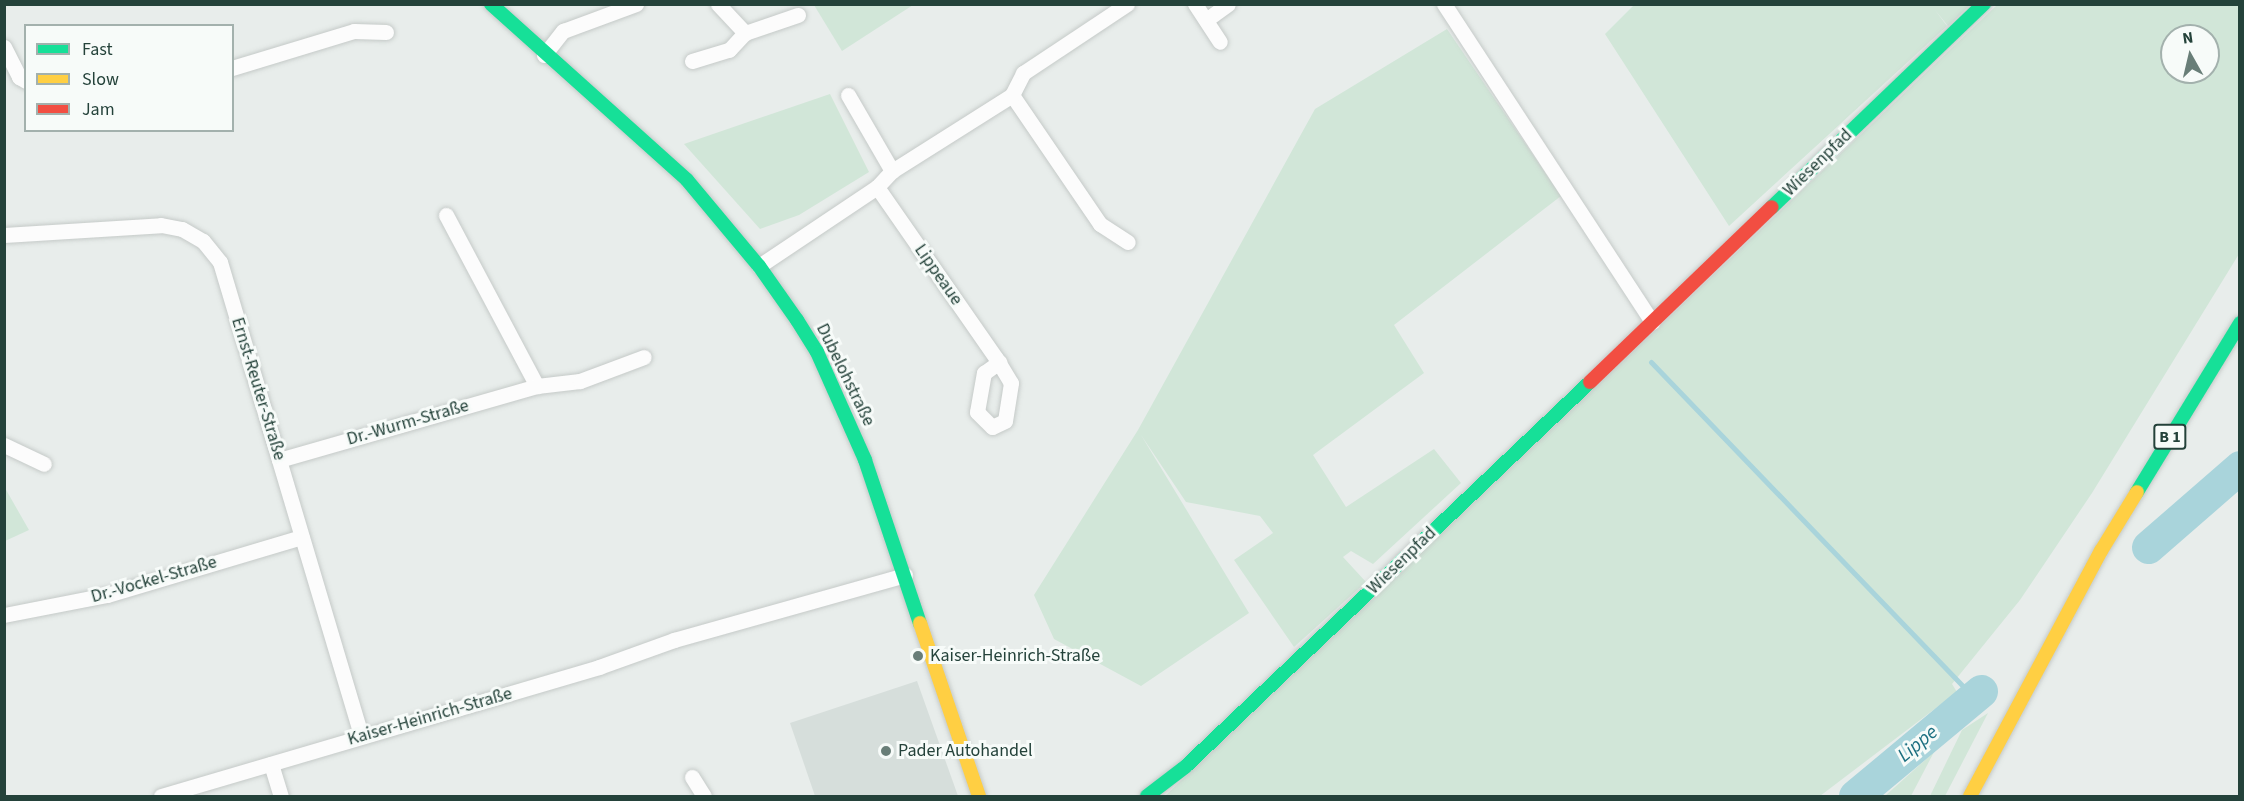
<!DOCTYPE html>
<meta charset="utf-8">
<style>
body{margin:0}
#map{position:relative;width:2244px;height:801px;overflow:hidden;background:#e8edeb;font-family:"Source Sans 3",sans-serif}
div>[style]{position:absolute}
.built>*{inset:0;background:#d6dedb}
.green>*{inset:0;background:#d1e6d8}
.stream>*{height:5px;margin:-2.5px;padding:0 2.5px;transform-origin:2.5px;border-radius:2.5px;background:#a9d4db}
.river>*{height:33px;margin:-16.5px;padding:0 16.5px;transform-origin:16.5px;border-radius:16.5px;background:#a9d4db}
.roads{filter:drop-shadow(0 0 2px #c5cac8) drop-shadow(0 0 2px #c5cac8)}
.street>*{height:15px;margin:-7.5px;padding:0 7.5px;transform-origin:7.5px;border-radius:7.5px;background:#fcfcfc}
.fast>*{height:14px;margin:-7px;padding:0 7px;transform-origin:7px;border-radius:7px;background:#16e098}
.slow>*{height:14px;margin:-7px;padding:0 7px;transform-origin:7px;border-radius:7px;background:#ffcf43}
.jam>*{height:14px;margin:-7px;padding:0 7px;transform-origin:7px;border-radius:7px;background:#f24e42}
.dots>*{width:16px;height:16px;translate:-50% -50%;box-sizing:border-box;border:3px solid #f7fbf9;border-radius:50%}
span{translate:-50% -50%;white-space:nowrap;text-align:center;line-height:1.15;-webkit-text-stroke:6px #f7fbf9;paint-order:stroke}
.shield-label span{padding:2px 4px;background:#f7fbf9;border:2px solid;border-radius:4px;-webkit-text-stroke-width:0}
.shield-label{font-size:16px;color:#24423a;font-weight:700}
.street-label{font-size:18px;color:#24423a}
.poi-label{font-size:18px;color:#24423a}
.left{translate:0 -50%;text-align:left}
.water-label{font-size:20px;color:#1c6f80;font-style:italic}
.frame{position:absolute;inset:0;border:6px solid #24423a;pointer-events:none}
.legend{position:absolute;left:24px;top:24px;width:210px;height:108px;box-sizing:border-box;background:#f7fbf9;border:2px solid #a3b1ad;margin:0;padding:8px 10px;list-style:none;font-size:18px;color:#24423a}
.legend li{display:flex;align-items:center;gap:12px;height:30px}
.legend b{width:30px;border:2px solid #a3b1ad}
.north{position:absolute;left:2160px;top:24px;width:60px;height:60px;box-sizing:border-box;background:#f7fbf9;border:2px solid #a3b1ad;border-radius:50%;rotate:352deg;font-size:16px;font-weight:700;line-height:24px;text-align:center;color:#24423a}
.north::after{content:'';display:block;margin:auto;width:21px;height:27px;background:#697e78;clip-path:polygon(50% 0,100% 100%,50% 72%,0 100%)}
</style>
<div id="map">
<div class="built">
<div style="clip-path:polygon(917px 681px,958px 796px,815px 796px,790px 723px)"></div>
</div>
<div class="green">
<div style="clip-path:polygon(814px 5px,913px 5px,842px 51px)"></div>
<div style="clip-path:polygon(1634px 5px,1970px 5px,1948px 26px,1935px 10px,1947px 26px,1729px 226px,1605px 34px)"></div>
<div style="clip-path:polygon(evenodd,1997px 5px,2239px 5px,2239px 254px,2092px 493px,2020px 600px,1952px 684px,1957px 692px,1820px 796px,1165px 796px,1997px 5px,2172px 36px,2208px 36px,2208px 72px,2172px 72px,2172px 36px)"></div>
<div style="clip-path:polygon(1447px 29px,1561px 196px,1394px 325px,1424px 373px,1313px 455px,1346px 507px,1434px 449px,1461px 483px,1373px 564px,1351px 551px,1343px 557px,1366px 582px,1294px 647px,1234px 560px,1273px 533px,1260px 516px,1186px 502px,1141px 435px,1249px 613px,1141px 686px,1054px 639px,1034px 595px,1138px 430px,1315px 109px)"></div>
<div style="clip-path:polygon(830px 94px,869px 172px,799px 215px,760px 229px,684px 144px)"></div>
<div style="clip-path:polygon(5px 488px,29px 530px,5px 541px,4px 541px)"></div>
<div style="clip-path:polygon(1988px 713px,1945px 796px,1930px 796px,1962px 730px)"></div>
<div style="clip-path:polygon(1934px 752px,1911px 796px,1885px 796px)"></div>
</div>
<div class="stream">
<div style="left:1651px;top:362px;width:466px;rotate:46.1deg"></div>
</div>
<div class="river">
<div style="left:2148px;top:547px;width:122px;rotate:-41deg"></div>
<div style="left:1855px;top:796px;width:164px;rotate:-39.8deg"></div>
</div>
<div class="roads">
<div class="street">
<div style="left:718px;top:4px;width:40px;rotate:47deg"></div>
<div style="left:1195px;top:4px;width:45px;rotate:56.7deg"></div>
<div style="left:1444px;top:4px;width:380px;rotate:56.8deg"></div>
<div style="left:1206px;top:20px;width:27px;rotate:-36deg"></div>
<div style="left:4px;top:47px;width:34px;rotate:63deg"></div>
<div style="left:19px;top:77px;width:8px;rotate:30deg"></div>
<div style="left:544px;top:55px;width:31px;rotate:-52deg"></div>
<div style="left:563px;top:31px;width:78px;rotate:-20.3deg"></div>
<div style="left:692px;top:61px;width:39px;rotate:-17deg"></div>
<div style="left:729px;top:50px;width:23px;rotate:-47deg"></div>
<div style="left:745px;top:33px;width:56px;rotate:-18.8deg"></div>
<div style="left:232px;top:68px;width:127px;rotate:-16.9deg"></div>
<div style="left:354px;top:31px;width:32px;rotate:2deg"></div>
<div style="left:848px;top:95px;width:88px;rotate:59.9deg"></div>
<div style="left:1012px;top:95px;width:156px;rotate:55.7deg"></div>
<div style="left:1100px;top:224px;width:33px;rotate:33deg"></div>
<div style="left:877px;top:187px;width:208px;rotate:55.2deg"></div>
<div style="left:996px;top:358px;width:29px;rotate:59deg"></div>
<div style="left:1011px;top:383px;width:38px;rotate:99deg"></div>
<div style="left:1005px;top:421px;width:14px;rotate:155deg"></div>
<div style="left:992px;top:427px;width:21px;rotate:-135deg"></div>
<div style="left:977px;top:412px;width:40px;rotate:-80deg"></div>
<div style="left:984px;top:373px;width:19px;rotate:-36deg"></div>
<div style="left:446px;top:215px;width:194px;rotate:62deg"></div>
<div style="left:4px;top:235px;width:157px;rotate:-3.6deg"></div>
<div style="left:161px;top:225px;width:21px;rotate:11deg"></div>
<div style="left:182px;top:229px;width:24px;rotate:30deg"></div>
<div style="left:203px;top:241px;width:27px;rotate:51deg"></div>
<div style="left:220px;top:262px;width:495px;rotate:73.4deg"></div>
<div style="left:759px;top:266px;width:142px;rotate:-33.8deg"></div>
<div style="left:877px;top:187px;width:22px;rotate:-47deg"></div>
<div style="left:892px;top:171px;width:142px;rotate:-32.3deg"></div>
<div style="left:1012px;top:95px;width:25px;rotate:-63deg"></div>
<div style="left:1023px;top:73px;width:125px;rotate:-33.6deg"></div>
<div style="left:4px;top:445px;width:44px;rotate:25.4deg"></div>
<div style="left:279px;top:460px;width:268px;rotate:-16deg"></div>
<div style="left:537px;top:386px;width:43px;rotate:-6.6deg"></div>
<div style="left:580px;top:381px;width:68px;rotate:-20.6deg"></div>
<div style="left:4px;top:615px;width:105px;rotate:-11deg"></div>
<div style="left:107px;top:595px;width:203px;rotate:-16.6deg"></div>
<div style="left:271px;top:764px;width:34px;rotate:73deg"></div>
<div style="left:692px;top:777px;width:22px;rotate:58deg"></div>
<div style="left:161px;top:796px;width:457px;rotate:-16.4deg"></div>
<div style="left:599px;top:667px;width:80px;rotate:-19.8deg"></div>
<div style="left:674px;top:640px;width:240px;rotate:-15.7deg"></div>
</div>
<div class="fast">
<div style="left:491px;top:4px;width:263px;rotate:41.9deg"></div>
<div style="left:687px;top:180px;width:112px;rotate:50.1deg"></div>
<div style="left:759px;top:266px;width:66px;rotate:54.9deg"></div>
<div style="left:797px;top:320px;width:38px;rotate:58deg"></div>
<div style="left:817px;top:352px;width:118px;rotate:66deg"></div>
<div style="left:865px;top:460px;width:172px;rotate:71.4deg"></div>
<div style="left:1772px;top:207px;width:294px;rotate:-43.8deg"></div>
<div style="left:2137px;top:492px;width:198px;rotate:-58.6deg"></div>
<div style="left:1147px;top:796px;width:48px;rotate:-37.3deg"></div>
<div style="left:1185px;top:767px;width:559px;rotate:-43.55deg"></div>
</div>
<div class="slow">
<div style="left:920px;top:623px;width:183px;rotate:71.2deg"></div>
<div style="left:1970px;top:796px;width:278px;rotate:-61.9deg"></div>
<div style="left:2101px;top:551px;width:69px;rotate:-58.6deg"></div>
</div>
<div class="jam">
<div style="left:1590px;top:382px;width:252px;rotate:-43.9deg"></div>
</div>
</div>
<div class="dots">
<div style="left:918px;top:656px;background:#697e78"></div>
<div style="left:886px;top:751px;background:#697e78"></div>
</div>
<div class="shield-label">
<span style="left:2170px;top:437px">B 1</span>
</div>
<div class="street-label">
<span style="left:1818px;top:163px;rotate:-44deg">Wiesenpfad</span>
<span style="left:938px;top:275px;rotate:55deg">Lippeaue</span>
<span style="left:845px;top:375px;rotate:64deg">Dubelohstraße</span>
<span style="left:258px;top:389px;rotate:73deg">Ernst-Reuter-Straße</span>
<span style="left:408px;top:423px;rotate:-16deg">Dr.-Wurm-Straße</span>
<span style="left:1402px;top:561px;rotate:-44deg">Wiesenpfad</span>
<span style="left:154px;top:580px;rotate:-16deg">Dr.-Vockel-Straße</span>
<span style="left:430px;top:717px;rotate:-16deg">Kaiser-Heinrich-Straße</span>
</div>
<div class="poi-label">
<span class="left" style="left:930px;top:656px">Kaiser-Heinrich-Straße</span>
<span class="left" style="left:898px;top:751px">Pader Autohandel</span>
</div>
<div class="water-label">
<span style="left:1918px;top:744px;rotate:-40deg">Lippe</span>
</div>
<div class="frame"></div>
<ul class="legend">
<li><b style="height:8px;background:#16e098"></b>Fast</li>
<li><b style="height:8px;background:#ffcf43"></b>Slow</li>
<li><b style="height:8px;background:#f24e42"></b>Jam</li>
</ul>
<div class="north">N</div>
</div>
